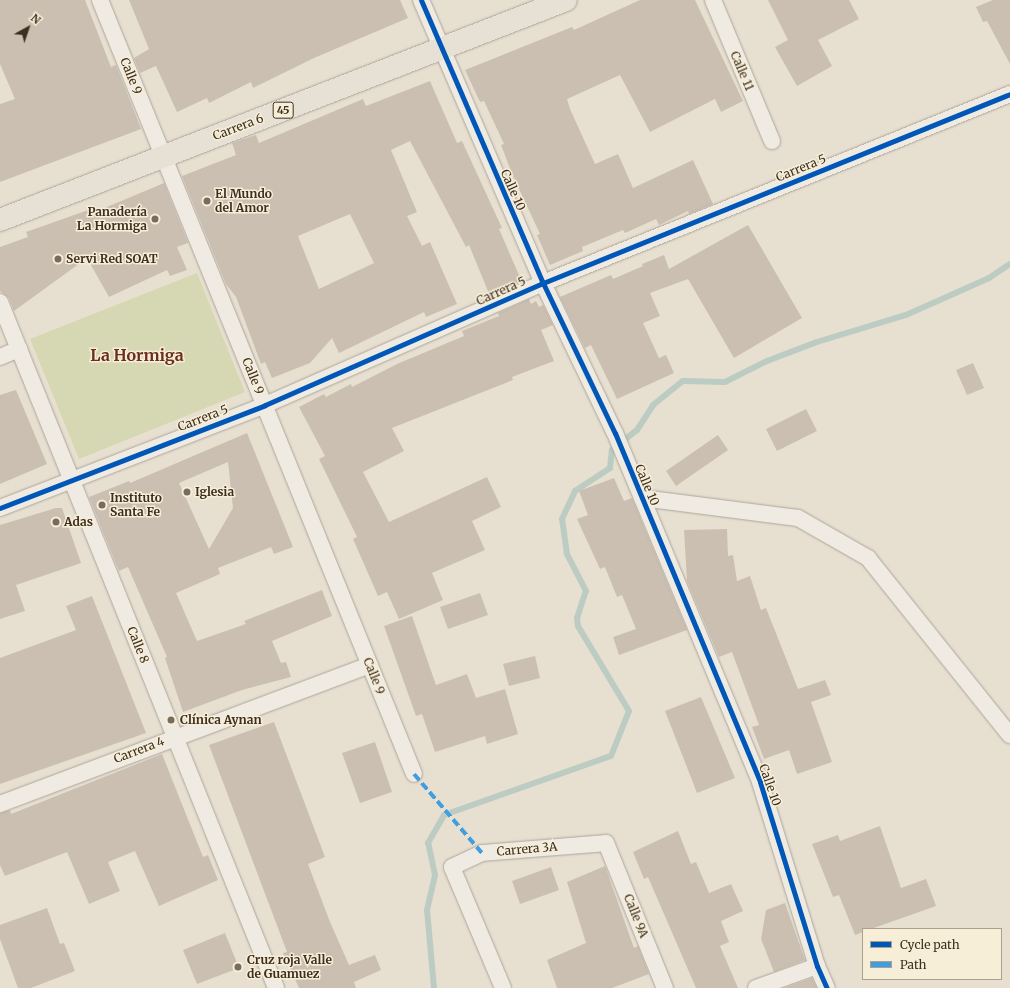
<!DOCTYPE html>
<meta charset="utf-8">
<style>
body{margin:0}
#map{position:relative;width:1010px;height:988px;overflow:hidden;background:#e7e0d1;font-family:Merriweather,serif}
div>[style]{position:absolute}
.green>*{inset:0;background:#d6d7b3}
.stream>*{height:6px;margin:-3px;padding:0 3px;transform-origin:3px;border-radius:3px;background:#bcccc2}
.building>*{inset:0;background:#cbbfb2}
.roads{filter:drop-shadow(0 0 1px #ada599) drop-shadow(0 0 1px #ada599)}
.minor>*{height:16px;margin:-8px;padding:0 8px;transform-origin:8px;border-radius:8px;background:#efebe3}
.primary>*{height:22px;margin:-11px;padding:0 11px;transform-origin:11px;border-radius:11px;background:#e6e1d4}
.quiet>*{height:4px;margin-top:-2px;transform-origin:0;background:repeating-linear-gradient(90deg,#3f9de0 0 8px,transparent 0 12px)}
.cycleway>*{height:5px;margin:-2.5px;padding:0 2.5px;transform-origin:2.5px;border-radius:2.5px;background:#0057b8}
.dots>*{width:11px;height:11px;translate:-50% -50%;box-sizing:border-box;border:2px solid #f7eed8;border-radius:50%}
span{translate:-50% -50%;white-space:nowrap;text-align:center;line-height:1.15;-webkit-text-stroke:3px #f7eed8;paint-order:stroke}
.shield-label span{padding:1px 3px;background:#f7eed8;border:1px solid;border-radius:3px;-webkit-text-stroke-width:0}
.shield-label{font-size:11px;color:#3d2e20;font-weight:700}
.street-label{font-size:12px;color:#3d2e20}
.poi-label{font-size:12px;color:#3d2e20;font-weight:700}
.left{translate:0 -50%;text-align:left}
.right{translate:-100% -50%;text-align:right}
.district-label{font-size:16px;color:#6b2e1e;font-weight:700}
.legend{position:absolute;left:862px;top:928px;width:140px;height:52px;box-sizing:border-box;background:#f7eed8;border:1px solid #ada18e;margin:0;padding:5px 7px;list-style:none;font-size:12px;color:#3d2e20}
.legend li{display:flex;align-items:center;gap:8px;height:20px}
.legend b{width:20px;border:1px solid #ada18e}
.north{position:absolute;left:8px;top:8px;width:40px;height:40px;-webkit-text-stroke:3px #f7eed8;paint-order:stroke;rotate:40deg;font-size:11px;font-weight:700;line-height:16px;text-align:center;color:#3d2e20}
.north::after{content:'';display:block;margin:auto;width:14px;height:18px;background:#3d2e20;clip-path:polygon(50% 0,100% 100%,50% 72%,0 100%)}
</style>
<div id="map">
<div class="green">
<div style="clip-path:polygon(197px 273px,245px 392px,79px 459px,30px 339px)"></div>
</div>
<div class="stream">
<div style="left:434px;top:988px;width:78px;rotate:-95.1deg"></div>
<div style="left:427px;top:910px;width:36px;rotate:-77deg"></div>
<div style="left:435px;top:875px;width:33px;rotate:-102deg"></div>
<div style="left:428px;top:843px;width:32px;rotate:-60deg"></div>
<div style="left:444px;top:815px;width:177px;rotate:-19.5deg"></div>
<div style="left:611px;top:756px;width:48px;rotate:-68.2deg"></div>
<div style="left:629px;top:711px;width:99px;rotate:-121deg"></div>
<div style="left:578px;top:626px;width:8px;rotate:-97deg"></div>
<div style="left:577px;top:618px;width:28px;rotate:-72deg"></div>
<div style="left:586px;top:591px;width:42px;rotate:-117.2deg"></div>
<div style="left:567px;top:554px;width:35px;rotate:-98deg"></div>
<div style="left:562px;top:519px;width:31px;rotate:-65deg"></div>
<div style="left:575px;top:491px;width:42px;rotate:-33.3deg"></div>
<div style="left:610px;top:468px;width:18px;rotate:-84deg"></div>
<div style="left:612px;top:450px;width:32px;rotate:-39deg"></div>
<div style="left:637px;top:430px;width:30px;rotate:-57deg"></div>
<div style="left:653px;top:405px;width:38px;rotate:-39deg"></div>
<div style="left:683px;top:381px;width:42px;rotate:1.4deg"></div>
<div style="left:725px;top:382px;width:47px;rotate:-26.6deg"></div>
<div style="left:767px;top:361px;width:53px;rotate:-20.8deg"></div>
<div style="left:817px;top:342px;width:93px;rotate:-16.9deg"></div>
<div style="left:906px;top:315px;width:91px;rotate:-24deg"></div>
<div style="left:989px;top:278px;width:25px;rotate:-34deg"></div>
</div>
<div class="building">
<div style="clip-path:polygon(0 0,85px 0,111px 67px,116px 65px,141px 129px,0 182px,0 104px,15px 99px,0 64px)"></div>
<div style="clip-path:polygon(129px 0,400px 0,408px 18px,314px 58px,253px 88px,251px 82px,209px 103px,207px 98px,177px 112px,156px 66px,140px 73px,134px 58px,149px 49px)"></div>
<div style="clip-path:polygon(640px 0,695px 0,743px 101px,721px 112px,715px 99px,650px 132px,620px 75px,567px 99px,570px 109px,595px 164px,618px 154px,633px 188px,693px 160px,713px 204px,689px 214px,688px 211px,659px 225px,656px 219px,625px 233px,623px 230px,582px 247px,583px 251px,550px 265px,537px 235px,540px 234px,513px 176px,501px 145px,504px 144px,484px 101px,480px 102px,465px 70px,572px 27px,574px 30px)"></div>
<div style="clip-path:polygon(768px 0,849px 0,859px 19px,818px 40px,832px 66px,797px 86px,775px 47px,788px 40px)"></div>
<div style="clip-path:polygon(993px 0,1010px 0,1010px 64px,987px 21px,983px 22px,976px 7px)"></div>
<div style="clip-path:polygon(evenodd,430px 81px,457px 143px,462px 141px,502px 228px,499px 229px,522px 282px,490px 296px,469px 245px,466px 247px,410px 141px,391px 150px,417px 212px,407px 216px,422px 246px,430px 242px,457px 304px,426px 317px,424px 312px,339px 353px,332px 338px,310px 363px,272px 378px,265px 362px,261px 364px,236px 297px,226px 284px,182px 176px,236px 155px,232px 143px,256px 135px,259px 143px,363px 99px,366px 106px,430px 81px,350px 214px,374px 263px,319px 289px,298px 236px,350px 214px)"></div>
<div style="clip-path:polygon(164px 183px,188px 243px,177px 247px,187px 270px,170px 276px,167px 270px,109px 297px,87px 258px,14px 311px,9px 298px,0 291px,0 247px,28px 237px,26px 232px,94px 208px,95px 212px)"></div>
<div style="clip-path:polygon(748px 225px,802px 318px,734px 358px,688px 279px,650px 293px,660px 316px,643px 323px,659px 358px,666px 355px,674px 373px,617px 399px,591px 345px,585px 348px,560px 297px,611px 275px,613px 279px,643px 266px,642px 264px,664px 255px,669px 269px)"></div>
<div style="clip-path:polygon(529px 299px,531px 304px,536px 301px,539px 307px,543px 305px,553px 325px,541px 330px,554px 361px,512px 377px,513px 380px,392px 428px,404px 451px,363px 472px,389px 522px,487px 477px,501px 507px,472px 521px,485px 550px,432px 573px,443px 600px,399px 619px,387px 592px,378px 596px,353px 539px,357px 537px,319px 459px,325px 456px,299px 407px,324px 394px,326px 397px,351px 384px,352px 387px,397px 364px,464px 336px,462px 331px,499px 316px,498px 313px)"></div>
<div style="clip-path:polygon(973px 363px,984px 388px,967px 395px,956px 370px)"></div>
<div style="clip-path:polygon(16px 390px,47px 464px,0 484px,0 395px)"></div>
<div style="clip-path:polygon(806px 409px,817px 431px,777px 451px,766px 429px)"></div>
<div style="clip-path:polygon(evenodd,247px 433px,293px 547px,274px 554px,271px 547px,218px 568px,220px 574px,176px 593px,197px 641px,246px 624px,244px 621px,322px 590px,332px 616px,272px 641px,281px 663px,286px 662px,291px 677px,242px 690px,183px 712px,165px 658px,167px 657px,128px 567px,119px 571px,89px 497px,129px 481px,130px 483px,247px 433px,228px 462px,233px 508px,209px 549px,179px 483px,228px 462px)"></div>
<div style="clip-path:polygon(718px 435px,728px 450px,676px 486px,666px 471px)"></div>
<div style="clip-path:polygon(614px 478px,624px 501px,632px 498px,687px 630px,619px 655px,613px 637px,636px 629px,622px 595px,617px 597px,605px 567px,600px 569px,577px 519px,588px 515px,579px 491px)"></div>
<div style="clip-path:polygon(56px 508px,62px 508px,81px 563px,16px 585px,25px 611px,0 619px,0 525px)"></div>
<div style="clip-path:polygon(727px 529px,728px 556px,733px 555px,737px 581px,750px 576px,761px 610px,766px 608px,798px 689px,825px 680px,831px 695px,811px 702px,832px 762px,797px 774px,789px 750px,764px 759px,752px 727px,759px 725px,732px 652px,719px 657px,687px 581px,684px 530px)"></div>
<div style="clip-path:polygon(480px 593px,488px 615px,448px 629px,440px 607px)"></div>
<div style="clip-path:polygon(92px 596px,146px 733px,0 784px,0 658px,76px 630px,66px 606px)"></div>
<div style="clip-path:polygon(412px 616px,436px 685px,467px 674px,476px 698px,505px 689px,518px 734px,487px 744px,485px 736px,435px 752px,422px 714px,416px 716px,384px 626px)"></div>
<div style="clip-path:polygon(535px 656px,540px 678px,509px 686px,503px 664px)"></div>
<div style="clip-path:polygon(701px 697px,735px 778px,697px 793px,665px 711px)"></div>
<div style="clip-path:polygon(274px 722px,325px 857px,308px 864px,330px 922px,349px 965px,375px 955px,381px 970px,354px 982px,356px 988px,299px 988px,283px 953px,287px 952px,209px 745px)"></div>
<div style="clip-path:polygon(375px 742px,392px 792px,360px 803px,342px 753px)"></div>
<div style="clip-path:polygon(162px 754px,203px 857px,208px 855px,218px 880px,159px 906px,135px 851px,108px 862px,120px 891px,89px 904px,67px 852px,5px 876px,0 865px,0 813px,10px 810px,11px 814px)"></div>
<div style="clip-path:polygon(880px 826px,901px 888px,926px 879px,936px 906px,871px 929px,863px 929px,863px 932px,855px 935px,839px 895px,833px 897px,812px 844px,838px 835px,840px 841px)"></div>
<div style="clip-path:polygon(678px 831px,691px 864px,696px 862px,709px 893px,731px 884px,743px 911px,721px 921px,729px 942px,720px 946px,738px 988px,696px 988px,648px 877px,644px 879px,633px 852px)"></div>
<div style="clip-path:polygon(605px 866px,634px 948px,638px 946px,649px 974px,612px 988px,557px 988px,547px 960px,586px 943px,567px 882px)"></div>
<div style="clip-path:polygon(551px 867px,559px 890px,520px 904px,512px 881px)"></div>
<div style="clip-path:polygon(785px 903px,805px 960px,774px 972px,761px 939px,766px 910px)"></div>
<div style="clip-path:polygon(47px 908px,60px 944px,64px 943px,75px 971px,31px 988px,18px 988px,0 939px,0 925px)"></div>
<div style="clip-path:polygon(225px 933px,239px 968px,197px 984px,183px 950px)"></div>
<div style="clip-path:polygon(812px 978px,817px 988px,784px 988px)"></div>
</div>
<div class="roads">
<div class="minor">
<div style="left:100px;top:0;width:835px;rotate:67.92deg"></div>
<div style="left:421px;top:0;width:308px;rotate:66.7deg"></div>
<div style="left:543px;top:283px;width:166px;rotate:64.4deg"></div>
<div style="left:615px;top:433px;width:378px;rotate:67.4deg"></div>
<div style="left:760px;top:782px;width:193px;rotate:72.8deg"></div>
<div style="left:817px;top:966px;width:24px;rotate:66deg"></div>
<div style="left:713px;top:0;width:153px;rotate:67.3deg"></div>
<div style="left:0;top:302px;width:739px;rotate:68.08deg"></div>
<div style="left:0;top:357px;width:21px;rotate:-23deg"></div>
<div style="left:642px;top:498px;width:157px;rotate:7.3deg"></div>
<div style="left:798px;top:518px;width:81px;rotate:29.7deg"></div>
<div style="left:868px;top:558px;width:227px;rotate:51.3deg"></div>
<div style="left:0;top:508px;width:284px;rotate:-21.2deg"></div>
<div style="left:265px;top:405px;width:304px;rotate:-23.7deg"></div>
<div style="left:543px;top:283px;width:504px;rotate:-22.03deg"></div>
<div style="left:0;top:804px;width:395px;rotate:-20.6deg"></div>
<div style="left:503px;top:988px;width:131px;rotate:-112.9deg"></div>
<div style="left:452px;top:867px;width:33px;rotate:-25deg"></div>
<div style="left:482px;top:853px;width:124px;rotate:-4.6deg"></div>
<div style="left:606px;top:843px;width:157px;rotate:67.9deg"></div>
<div style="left:756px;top:988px;width:65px;rotate:-19.8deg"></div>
</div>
<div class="primary">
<div style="left:0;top:220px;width:607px;rotate:-21.24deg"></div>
</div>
</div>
<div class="quiet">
<div style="left:414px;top:774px;width:104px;rotate:49.3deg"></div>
</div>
<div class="cycleway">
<div style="left:421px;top:0;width:308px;rotate:66.7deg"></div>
<div style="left:543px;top:283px;width:166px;rotate:64.4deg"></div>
<div style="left:615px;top:433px;width:378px;rotate:67.4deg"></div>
<div style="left:760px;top:782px;width:193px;rotate:72.8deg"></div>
<div style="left:817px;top:966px;width:24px;rotate:66deg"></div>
<div style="left:0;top:508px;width:284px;rotate:-21.2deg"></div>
<div style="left:265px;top:405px;width:304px;rotate:-23.7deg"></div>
<div style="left:543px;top:283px;width:504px;rotate:-22.03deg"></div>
</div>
<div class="dots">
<div style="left:207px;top:201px;background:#786c5e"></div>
<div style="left:155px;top:219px;background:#786c5e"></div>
<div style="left:58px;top:259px;background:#786c5e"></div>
<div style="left:187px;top:492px;background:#786c5e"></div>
<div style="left:102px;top:505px;background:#786c5e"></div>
<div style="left:56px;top:522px;background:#786c5e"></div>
<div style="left:171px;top:720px;background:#786c5e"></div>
<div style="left:238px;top:967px;background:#786c5e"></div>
</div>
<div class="shield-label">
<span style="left:283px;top:110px">45</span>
</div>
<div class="street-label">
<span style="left:742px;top:71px;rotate:67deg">Calle 11</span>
<span style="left:131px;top:76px;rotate:68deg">Calle 9</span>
<span style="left:238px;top:127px;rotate:-21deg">Carrera 6</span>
<span style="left:801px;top:168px;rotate:-22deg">Carrera 5</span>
<span style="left:513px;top:190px;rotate:66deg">Calle 10</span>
<span style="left:501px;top:291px;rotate:-24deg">Carrera 5</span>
<span style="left:253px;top:376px;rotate:68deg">Calle 9</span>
<span style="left:203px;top:418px;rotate:-21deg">Carrera 5</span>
<span style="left:647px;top:485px;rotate:67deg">Calle 10</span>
<span style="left:138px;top:645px;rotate:68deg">Calle 8</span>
<span style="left:374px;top:676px;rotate:68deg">Calle 9</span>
<span style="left:139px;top:750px;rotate:-21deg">Carrera 4</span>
<span style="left:770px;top:785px;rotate:71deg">Calle 10</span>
<span style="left:527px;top:849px;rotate:-5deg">Carrera 3A</span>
<span style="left:636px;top:916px;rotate:68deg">Calle 9A</span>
</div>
<div class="poi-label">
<span class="left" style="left:215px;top:201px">El Mundo<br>del Amor</span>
<span class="right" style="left:147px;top:219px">Panadería<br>La Hormiga</span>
<span class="left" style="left:66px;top:259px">Servi Red SOAT</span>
<span class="left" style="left:195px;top:492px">Iglesia</span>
<span class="left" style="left:110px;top:505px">Instituto<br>Santa Fe</span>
<span class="left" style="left:64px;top:522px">Adas</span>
<span class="left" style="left:180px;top:720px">Clínica Aynan</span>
<span class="left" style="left:247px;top:967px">Cruz roja Valle<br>de Guamuez</span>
</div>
<div class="district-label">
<span style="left:137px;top:355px">La Hormiga</span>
</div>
<ul class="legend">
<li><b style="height:5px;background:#0057b8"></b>Cycle path</li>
<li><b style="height:5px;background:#3f9de0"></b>Path</li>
</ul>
<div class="north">N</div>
</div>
